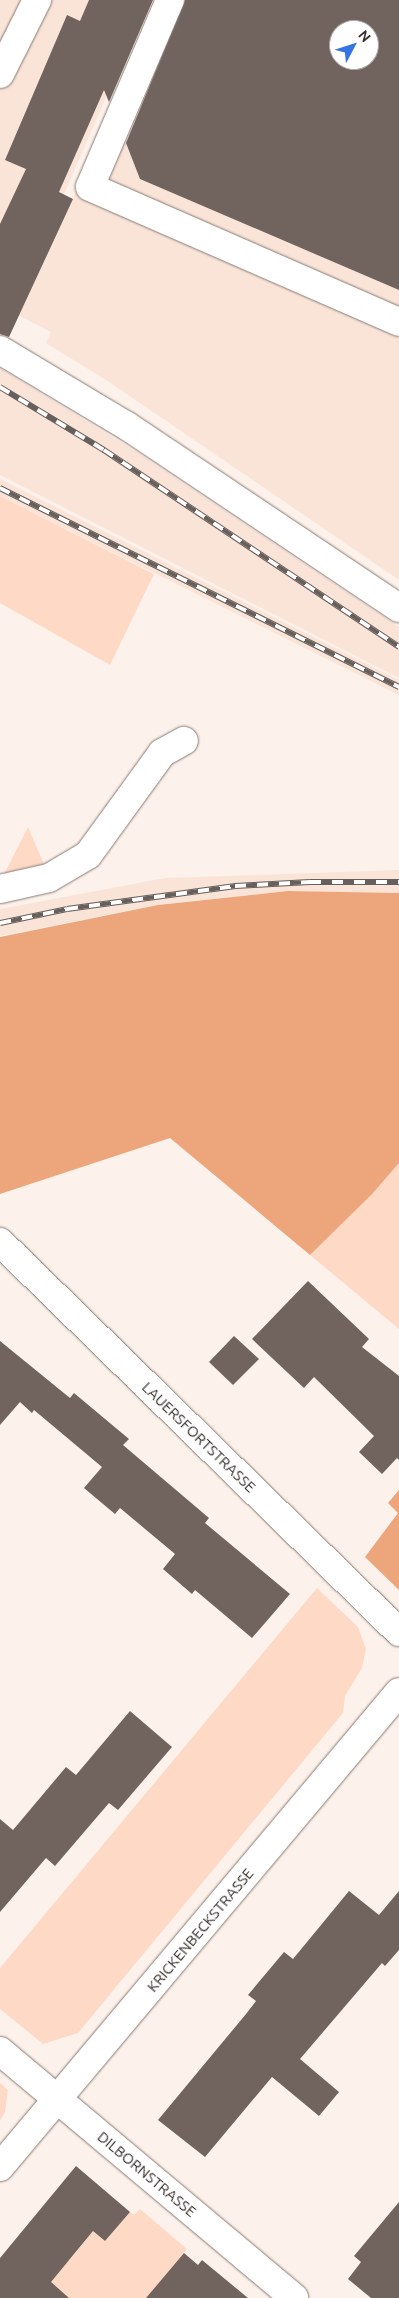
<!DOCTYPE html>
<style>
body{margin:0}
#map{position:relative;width:399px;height:2298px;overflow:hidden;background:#fdf2eb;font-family:Ubuntu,sans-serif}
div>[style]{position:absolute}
.built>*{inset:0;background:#fae4d8}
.green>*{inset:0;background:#fedac6}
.forest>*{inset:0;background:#eda57c}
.building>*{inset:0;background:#71645e}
.roads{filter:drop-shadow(0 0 1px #877a73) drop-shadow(0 0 1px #877a73)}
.minor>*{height:28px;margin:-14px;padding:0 14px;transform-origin:14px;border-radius:14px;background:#fff}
.rail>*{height:5.5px;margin-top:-2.75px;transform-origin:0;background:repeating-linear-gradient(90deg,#fff 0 11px,#665f5b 0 22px);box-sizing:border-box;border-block:1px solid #665f5b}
span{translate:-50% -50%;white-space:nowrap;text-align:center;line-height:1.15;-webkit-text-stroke:5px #fff;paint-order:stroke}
.street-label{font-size:15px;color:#332e2b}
.north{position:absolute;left:329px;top:20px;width:50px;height:50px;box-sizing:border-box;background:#fff;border:1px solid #adabaa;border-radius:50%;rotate:50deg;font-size:14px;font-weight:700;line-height:20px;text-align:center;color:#332e2b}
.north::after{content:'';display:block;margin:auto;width:18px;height:22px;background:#3575e3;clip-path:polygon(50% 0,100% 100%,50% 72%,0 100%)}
</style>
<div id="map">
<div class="built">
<div style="clip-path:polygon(0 0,148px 0,0 343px)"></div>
<div style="clip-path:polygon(evenodd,154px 0,399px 0,399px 580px,109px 382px,46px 343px,51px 332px,14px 313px,73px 199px,154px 0,339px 30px,369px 30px,369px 60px,339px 60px,339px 30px)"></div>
<div style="clip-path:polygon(0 368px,135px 451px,399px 627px,399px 678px,0 475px)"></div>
<div style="clip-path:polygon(0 479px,399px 680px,399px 695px,0 496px)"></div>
<div style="clip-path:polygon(399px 870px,399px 893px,288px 891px,163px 904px,0 936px,0 909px,165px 878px)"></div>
</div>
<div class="green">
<div style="clip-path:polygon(0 496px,154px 574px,110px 665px,0 603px)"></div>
<div style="clip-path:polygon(28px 827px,47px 871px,1px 880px)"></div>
<div style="clip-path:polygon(399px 1163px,399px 1329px,310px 1255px)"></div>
<div style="clip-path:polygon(317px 1588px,358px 1627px,366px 1649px,362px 1668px,345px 1696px,343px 1713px,78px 2033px,43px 2044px,0 2009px,0 1968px)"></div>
<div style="clip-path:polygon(0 2083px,8px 2090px,5px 2112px,0 2121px)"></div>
<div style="clip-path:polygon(140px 2209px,187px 2249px,158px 2284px,168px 2298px,42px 2298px,45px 2277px,70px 2260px,93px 2231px,105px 2241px,130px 2212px,134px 2215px)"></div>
</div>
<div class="forest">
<div style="clip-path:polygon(288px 891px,399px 893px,399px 1163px,372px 1194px,310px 1255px,170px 1138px,0 1194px,0 937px,158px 905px)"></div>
<div style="clip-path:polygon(399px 1490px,399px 1590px,365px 1557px,398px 1513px,388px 1503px)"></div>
</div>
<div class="building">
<div style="clip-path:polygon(89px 0,153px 0,109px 102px,104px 90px,59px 192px,73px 199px,9px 337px,0 334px,0 224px,26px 169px,5px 160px,67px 15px,80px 21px)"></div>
<div style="clip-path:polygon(evenodd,185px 0,399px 0,399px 290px,140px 179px,126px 143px,185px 0,339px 30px,369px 30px,369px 60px,339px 60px,339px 30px)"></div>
<div style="clip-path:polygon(308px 1281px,369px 1339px,362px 1347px,399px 1376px,399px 1460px,397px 1458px,382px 1474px,359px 1452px,374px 1436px,314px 1377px,304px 1388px,252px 1339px)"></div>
<div style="clip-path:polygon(234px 1336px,259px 1359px,233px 1385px,209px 1362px)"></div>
<div style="clip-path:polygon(0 1341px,70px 1398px,74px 1393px,129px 1439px,123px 1445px,209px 1518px,205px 1523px,290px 1594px,252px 1638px,195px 1590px,192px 1594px,163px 1569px,175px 1554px,120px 1508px,115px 1514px,84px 1488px,102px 1467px,34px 1410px,32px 1413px,20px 1402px,0 1425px)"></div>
<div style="clip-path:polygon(130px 1711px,172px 1747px,118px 1810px,109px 1803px,55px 1866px,46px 1858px,0 1912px,0 1819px,13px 1830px,66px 1767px,76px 1775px)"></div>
<div style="clip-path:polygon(349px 1891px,379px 1915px,399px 1891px,399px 1950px,385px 1966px,382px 1963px,300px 2059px,339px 2092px,319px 2116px,272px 2077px,205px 2157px,158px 2120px,246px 2014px,256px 2001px,248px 1995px,284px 1952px,293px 1959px)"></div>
<div style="clip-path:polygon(76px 2166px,130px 2212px,105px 2241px,93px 2231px,51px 2282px,69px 2298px,0 2298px,0 2258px)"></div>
<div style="clip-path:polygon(399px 2202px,399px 2298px,371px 2298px,348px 2279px,361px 2262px,354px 2256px)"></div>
<div style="clip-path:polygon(184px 2253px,198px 2265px,202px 2260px,248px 2298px,146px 2298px)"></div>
</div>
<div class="roads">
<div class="minor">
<div style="left:170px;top:0;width:203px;rotate:113.2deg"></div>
<div style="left:90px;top:187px;width:337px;rotate:23.6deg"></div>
<div style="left:0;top:74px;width:83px;rotate:-63.4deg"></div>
<div style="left:0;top:350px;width:148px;rotate:30.9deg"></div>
<div style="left:127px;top:426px;width:327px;rotate:33.8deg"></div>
<div style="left:0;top:889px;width:50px;rotate:-12.7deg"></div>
<div style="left:49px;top:878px;width:45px;rotate:-30.5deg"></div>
<div style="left:88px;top:855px;width:126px;rotate:-54deg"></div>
<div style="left:162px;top:753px;width:25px;rotate:-29deg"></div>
<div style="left:0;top:1242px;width:558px;rotate:44.35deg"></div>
<div style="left:0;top:2051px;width:384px;rotate:40deg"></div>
<div style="left:0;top:2167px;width:620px;rotate:-49.97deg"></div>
</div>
</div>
<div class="rail">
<div style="left:0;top:387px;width:122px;rotate:31.2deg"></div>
<div style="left:104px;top:450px;width:355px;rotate:33.7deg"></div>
<div style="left:0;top:488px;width:446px;rotate:26.5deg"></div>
<div style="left:0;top:923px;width:68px;rotate:-11.8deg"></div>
<div style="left:67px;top:909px;width:170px;rotate:-7.8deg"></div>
<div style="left:235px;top:886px;width:75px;rotate:-3.1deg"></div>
<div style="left:310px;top:882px;width:89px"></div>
</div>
<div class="street-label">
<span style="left:199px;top:1437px;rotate:44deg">LAUERSFORTSTRASSE</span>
<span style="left:200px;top:1930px;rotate:-50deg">KRICKENBECKSTRASSE</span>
<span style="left:147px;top:2174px;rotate:40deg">DILBORNSTRASSE</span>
</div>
<div class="north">N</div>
</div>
